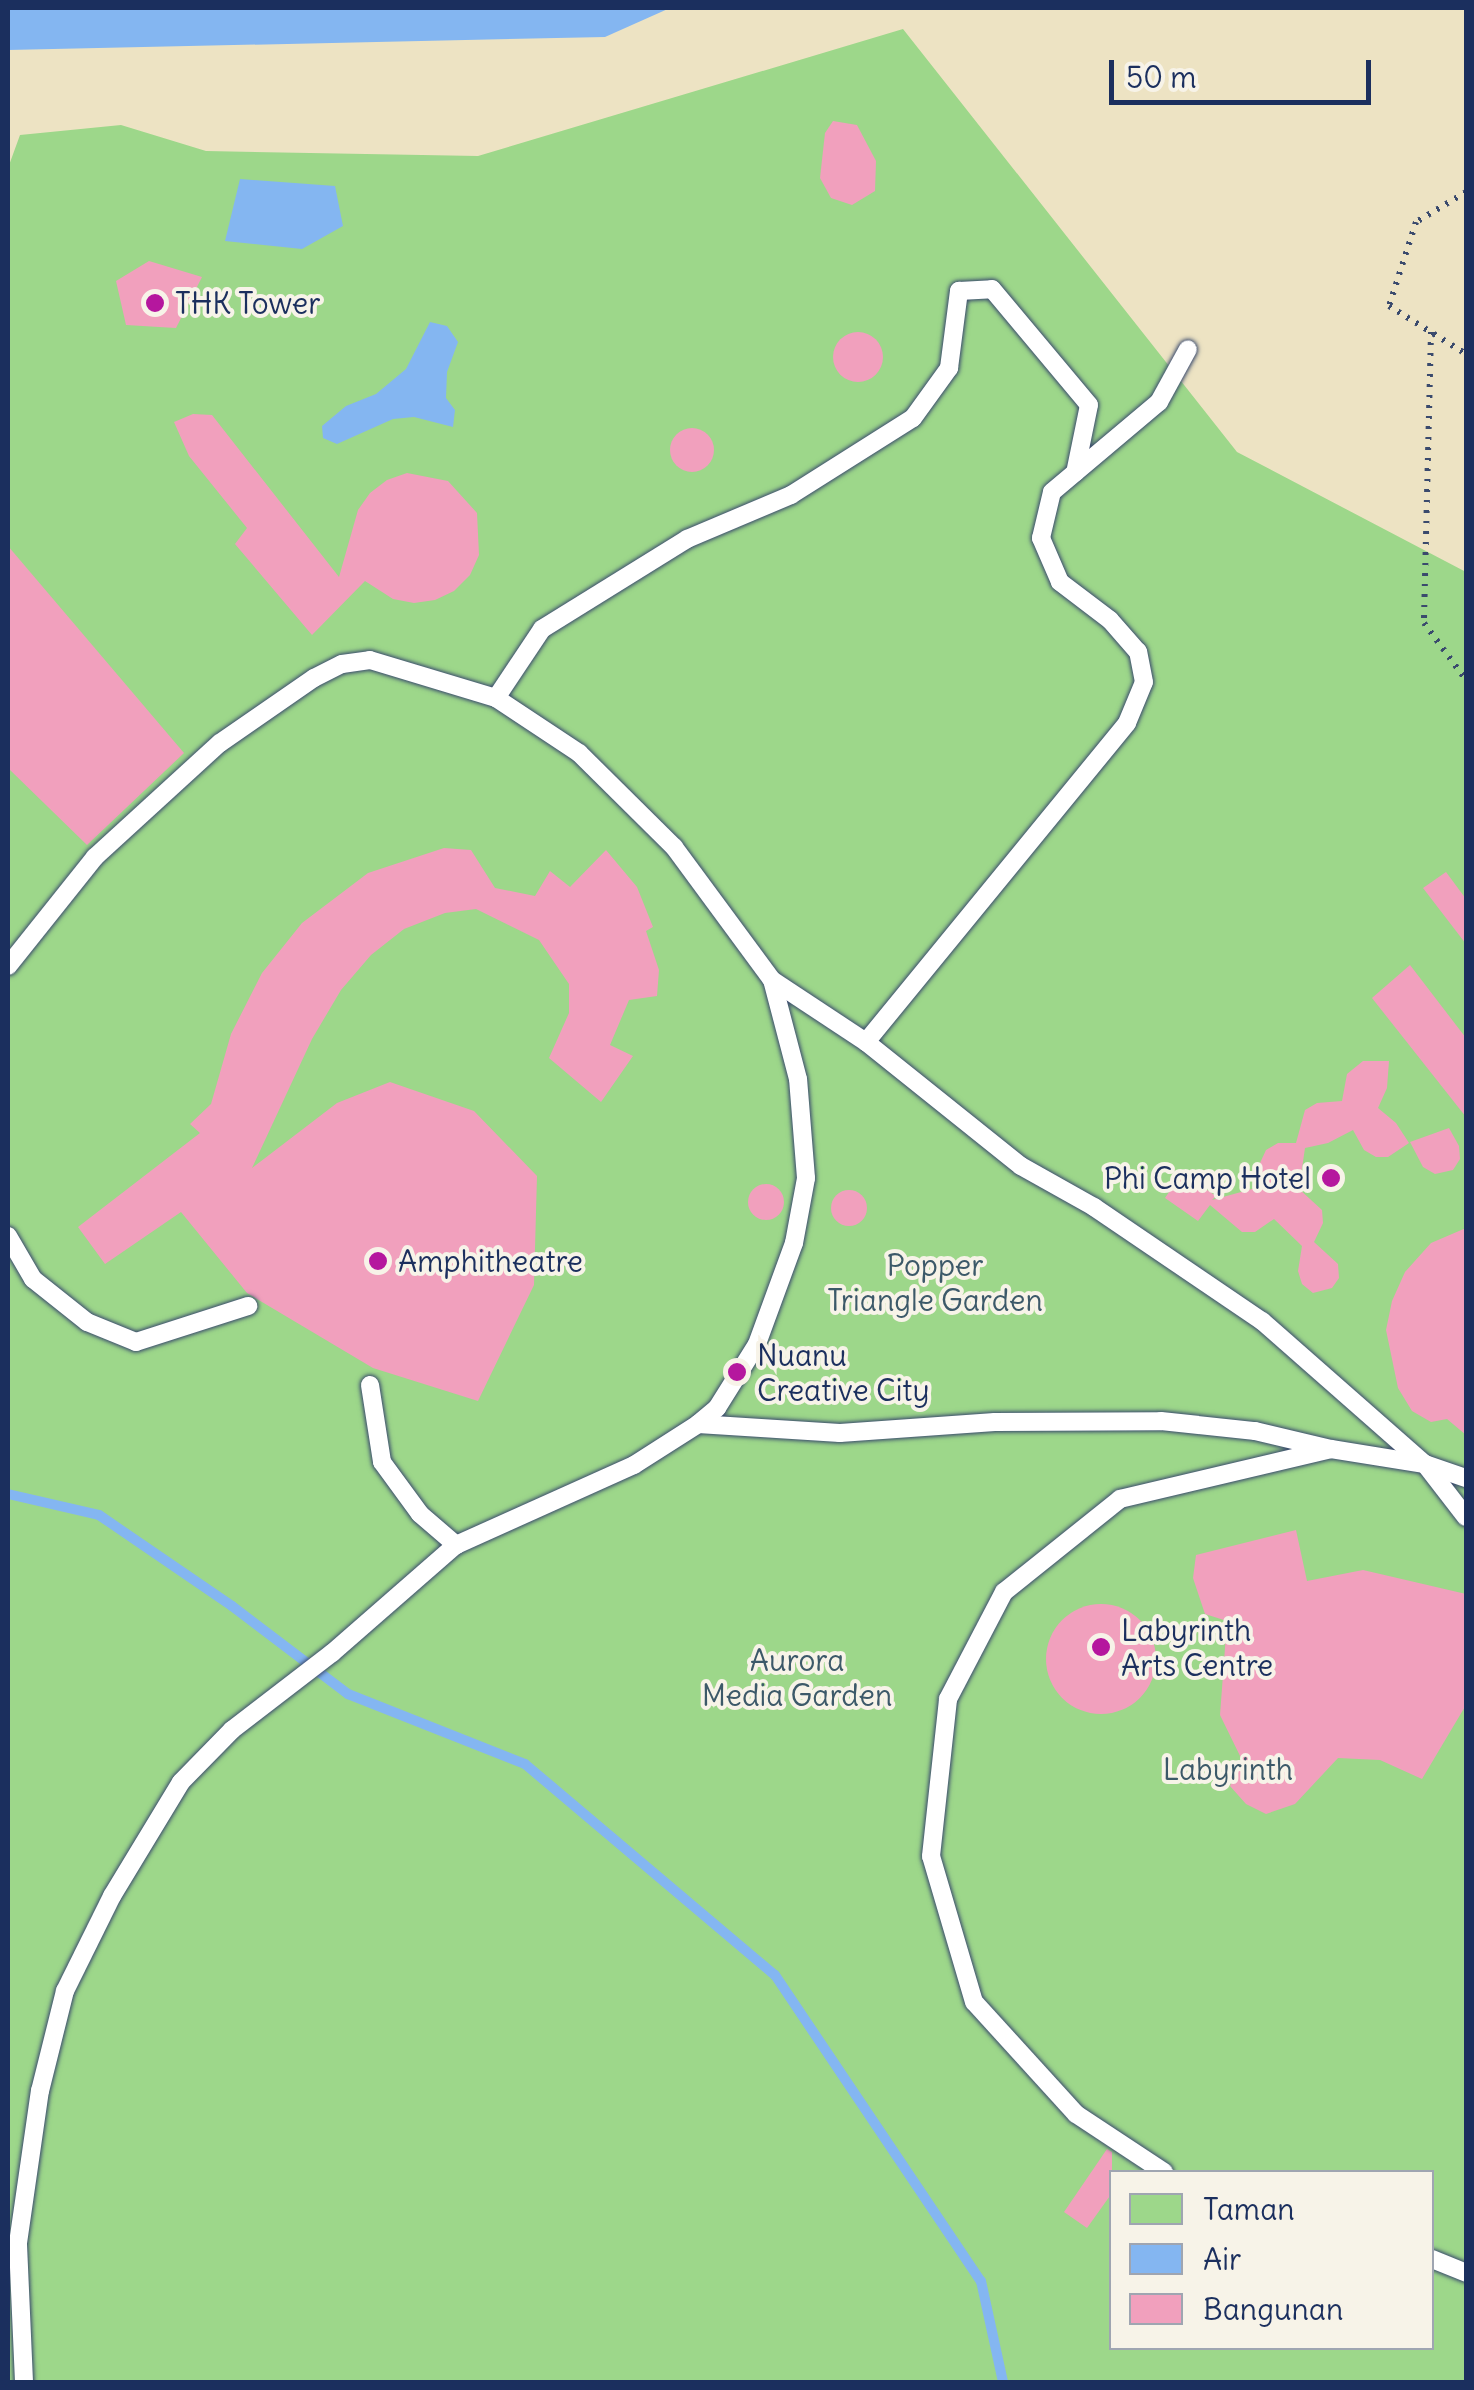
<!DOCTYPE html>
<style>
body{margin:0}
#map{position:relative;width:1474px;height:2390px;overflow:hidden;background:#ede3c3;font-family:Delius,sans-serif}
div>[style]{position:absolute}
.green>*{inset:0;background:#9dd78a}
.water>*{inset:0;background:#84b6f1}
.stream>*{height:10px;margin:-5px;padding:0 5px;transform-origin:5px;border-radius:5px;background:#84b6f1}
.building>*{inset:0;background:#f1a0bd}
.round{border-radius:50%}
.path>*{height:6px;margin-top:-3px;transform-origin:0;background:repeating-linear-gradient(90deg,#3a4a6d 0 2.5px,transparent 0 10.5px)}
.roads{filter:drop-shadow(0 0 2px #3a4a6d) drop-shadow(0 0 2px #3a4a6d)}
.lane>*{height:18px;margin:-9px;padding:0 9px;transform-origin:9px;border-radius:9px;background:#fff}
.dots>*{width:28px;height:28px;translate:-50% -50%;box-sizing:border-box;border:5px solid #f7f3e8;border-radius:50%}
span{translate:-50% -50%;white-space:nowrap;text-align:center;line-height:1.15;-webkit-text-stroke:8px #f7f3e8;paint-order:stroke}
.poi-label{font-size:30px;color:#1b2f5e}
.left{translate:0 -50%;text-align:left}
.right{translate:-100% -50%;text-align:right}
.park-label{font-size:30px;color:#3c5969}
.frame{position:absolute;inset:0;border:10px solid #1b2f5e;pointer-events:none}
.legend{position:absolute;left:1109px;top:2170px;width:325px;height:180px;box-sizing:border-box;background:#f7f3e8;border:2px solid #9fa5b1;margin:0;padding:12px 18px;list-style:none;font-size:30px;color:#1b2f5e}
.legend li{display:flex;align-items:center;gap:20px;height:50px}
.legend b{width:50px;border:2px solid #9fa5b1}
.scale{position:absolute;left:1109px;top:60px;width:262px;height:45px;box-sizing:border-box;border:5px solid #1b2f5e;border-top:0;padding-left:12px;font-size:30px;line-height:35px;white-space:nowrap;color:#1b2f5e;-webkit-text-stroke:8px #f7f3e8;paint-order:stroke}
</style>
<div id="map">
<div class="green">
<div style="clip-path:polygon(evenodd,903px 29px,1237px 452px,1466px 572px,1466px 2382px,8px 2382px,8px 168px,20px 135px,121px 125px,206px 151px,478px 156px,903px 29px,1112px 2172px,1432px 2172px,1432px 2348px,1112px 2348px,1112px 2172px)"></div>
</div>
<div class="water">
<div style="clip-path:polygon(8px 8px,670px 8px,605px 37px,8px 50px)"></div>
<div style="clip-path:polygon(240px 179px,335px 186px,343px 226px,302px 249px,225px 241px)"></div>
<div style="clip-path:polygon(430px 322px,447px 326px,458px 342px,447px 372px,446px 398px,455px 410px,453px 427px,414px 417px,393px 419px,337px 444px,323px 438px,322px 426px,346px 406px,376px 394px,406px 369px)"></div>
</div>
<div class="stream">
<div style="left:8px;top:1494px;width:93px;rotate:13deg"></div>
<div style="left:99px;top:1515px;width:161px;rotate:34.4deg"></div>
<div style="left:232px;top:1606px;width:146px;rotate:37.2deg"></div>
<div style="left:348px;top:1694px;width:190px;rotate:21.6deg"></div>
<div style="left:525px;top:1764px;width:327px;rotate:40.2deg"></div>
<div style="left:775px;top:1975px;width:369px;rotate:56.1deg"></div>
<div style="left:981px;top:2281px;width:103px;rotate:77.7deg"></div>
</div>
<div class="building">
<div style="clip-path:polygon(833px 121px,857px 125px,876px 161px,875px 191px,852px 205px,831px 198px,820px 178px,825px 133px)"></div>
<div style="clip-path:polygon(149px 261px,202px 277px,176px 328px,126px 325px,116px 281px)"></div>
<div class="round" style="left:833px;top:332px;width:50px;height:50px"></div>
<div style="clip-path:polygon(193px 414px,212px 415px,339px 577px,358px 510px,370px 493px,387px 480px,407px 473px,448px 481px,477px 513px,479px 555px,470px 575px,454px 591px,435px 600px,414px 603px,393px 599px,365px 581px,312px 635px,235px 544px,247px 528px,189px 456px,174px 422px)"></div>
<div class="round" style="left:670px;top:428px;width:44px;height:44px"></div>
<div style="clip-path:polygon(8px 546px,184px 753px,87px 845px,8px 768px)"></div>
<div style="clip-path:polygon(444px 848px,471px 850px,495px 888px,535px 896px,550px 871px,570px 887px,606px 850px,637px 887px,653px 927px,646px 931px,659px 970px,657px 996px,629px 1000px,610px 1045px,633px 1056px,601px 1102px,549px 1058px,569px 1013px,569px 984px,539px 940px,476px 909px,445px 913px,404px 929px,371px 955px,341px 990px,312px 1039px,252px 1168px,337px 1103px,390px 1082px,474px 1111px,537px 1176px,534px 1285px,478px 1401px,373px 1368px,247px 1293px,181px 1212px,105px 1264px,78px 1227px,200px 1133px,190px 1124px,211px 1104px,231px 1034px,262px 973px,302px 923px,368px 873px)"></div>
<div style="clip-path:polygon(1446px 872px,1466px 899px,1466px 944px,1423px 888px)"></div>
<div style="clip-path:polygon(1410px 965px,1466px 1038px,1466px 1117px,1372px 998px)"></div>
<div style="clip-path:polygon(1363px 1061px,1389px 1061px,1387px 1088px,1378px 1108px,1396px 1123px,1409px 1143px,1388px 1157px,1376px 1157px,1364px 1150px,1353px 1130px,1328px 1143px,1305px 1148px,1299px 1189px,1322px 1210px,1323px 1223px,1314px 1242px,1338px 1264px,1339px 1278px,1332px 1288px,1313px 1293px,1302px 1284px,1298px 1271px,1302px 1246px,1274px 1219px,1255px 1232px,1242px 1232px,1210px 1205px,1198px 1221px,1165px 1198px,1182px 1173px,1216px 1196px,1212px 1200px,1263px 1186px,1260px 1163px,1266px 1150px,1278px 1143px,1296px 1143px,1305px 1110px,1317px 1103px,1342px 1101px,1347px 1074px)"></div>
<div style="clip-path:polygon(1449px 1128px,1459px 1146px,1460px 1159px,1453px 1170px,1435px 1174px,1423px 1167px,1410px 1142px)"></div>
<div class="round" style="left:748px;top:1184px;width:36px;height:36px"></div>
<div class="round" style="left:831px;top:1190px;width:36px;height:36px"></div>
<div style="clip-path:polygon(1466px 1228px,1466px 1435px,1447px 1419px,1431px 1422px,1412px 1411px,1398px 1388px,1386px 1330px,1392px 1301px,1405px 1272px,1431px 1243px)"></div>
<div style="clip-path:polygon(1296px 1530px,1307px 1581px,1363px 1570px,1466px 1594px,1466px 1705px,1422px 1779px,1380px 1760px,1338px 1758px,1295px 1804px,1266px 1814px,1246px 1804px,1230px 1786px,1242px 1760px,1220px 1715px,1227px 1621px,1205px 1614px,1193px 1578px,1196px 1555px)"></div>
<div class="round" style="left:1046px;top:1604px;width:110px;height:110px"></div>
<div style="clip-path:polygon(1107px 2149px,1112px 2152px,1112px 2193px,1087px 2228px,1064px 2212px)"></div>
</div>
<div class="path">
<div style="left:1466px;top:192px;width:58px;rotate:149deg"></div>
<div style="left:1416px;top:222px;width:88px;rotate:107.8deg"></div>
<div style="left:1389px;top:306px;width:91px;rotate:31.9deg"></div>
<div style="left:1431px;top:332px;width:291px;rotate:91.4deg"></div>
<div style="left:1424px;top:623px;width:71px;rotate:53.6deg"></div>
</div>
<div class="roads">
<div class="lane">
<div style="left:496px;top:698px;width:83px;rotate:-56.3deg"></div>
<div style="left:542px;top:629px;width:171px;rotate:-31.8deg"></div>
<div style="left:687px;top:539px;width:113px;rotate:-22.9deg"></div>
<div style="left:791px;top:495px;width:144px;rotate:-32.3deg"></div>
<div style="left:913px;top:418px;width:62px;rotate:-54.2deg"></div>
<div style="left:949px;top:368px;width:78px;rotate:-82.6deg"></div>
<div style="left:959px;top:291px;width:33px;rotate:-3deg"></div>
<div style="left:992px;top:289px;width:151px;rotate:50.1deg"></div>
<div style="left:1089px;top:405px;width:69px;rotate:101.6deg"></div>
<div style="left:8px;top:966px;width:139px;rotate:-51.4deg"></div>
<div style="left:95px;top:857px;width:169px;rotate:-42.4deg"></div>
<div style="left:220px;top:743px;width:114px;rotate:-34.7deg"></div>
<div style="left:314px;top:678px;width:31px;rotate:-27deg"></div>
<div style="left:342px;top:664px;width:28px;rotate:-8deg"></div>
<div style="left:370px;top:660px;width:132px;rotate:16.8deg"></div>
<div style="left:496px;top:698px;width:100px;rotate:33.5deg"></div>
<div style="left:579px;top:753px;width:134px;rotate:44.7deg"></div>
<div style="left:674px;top:847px;width:165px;rotate:53.6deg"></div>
<div style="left:772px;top:980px;width:113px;rotate:33.4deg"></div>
<div style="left:866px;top:1042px;width:198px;rotate:38.7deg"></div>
<div style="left:1021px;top:1166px;width:84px;rotate:29.3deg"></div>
<div style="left:1094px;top:1207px;width:203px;rotate:34.2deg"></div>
<div style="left:1262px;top:1321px;width:217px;rotate:41.3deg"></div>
<div style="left:1425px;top:1464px;width:67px;rotate:52.3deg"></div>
<div style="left:866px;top:1042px;width:412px;rotate:-50.7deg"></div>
<div style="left:1127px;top:723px;width:44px;rotate:-67.5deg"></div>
<div style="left:1144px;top:682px;width:31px;rotate:-101deg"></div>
<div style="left:1138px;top:652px;width:43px;rotate:-131.2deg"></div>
<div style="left:1110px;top:620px;width:63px;rotate:-142.8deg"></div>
<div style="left:1060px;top:582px;width:48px;rotate:-113.4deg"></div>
<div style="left:1041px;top:538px;width:47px;rotate:-76.6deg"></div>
<div style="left:1052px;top:492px;width:140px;rotate:-40.1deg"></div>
<div style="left:1159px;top:402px;width:60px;rotate:-61.3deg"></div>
<div style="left:8px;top:1236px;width:50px;rotate:59.8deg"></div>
<div style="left:33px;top:1279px;width:69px;rotate:38.5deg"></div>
<div style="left:87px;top:1322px;width:53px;rotate:22.2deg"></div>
<div style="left:136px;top:1342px;width:118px;rotate:-17.8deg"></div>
<div style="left:370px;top:1385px;width:78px;rotate:81.1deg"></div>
<div style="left:382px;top:1462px;width:64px;rotate:53.8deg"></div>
<div style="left:420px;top:1514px;width:48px;rotate:40.7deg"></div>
<div style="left:698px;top:1424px;width:142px;rotate:3.6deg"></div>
<div style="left:840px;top:1433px;width:155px;rotate:-4.1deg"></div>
<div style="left:995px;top:1422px;width:166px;rotate:-0.3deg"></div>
<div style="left:1161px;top:1421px;width:95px;rotate:6.1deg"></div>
<div style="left:1255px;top:1431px;width:78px;rotate:13.3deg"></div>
<div style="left:1331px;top:1449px;width:95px;rotate:9.1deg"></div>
<div style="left:1425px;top:1464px;width:43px;rotate:18.9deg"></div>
<div style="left:1164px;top:2172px;width:105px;rotate:-146.6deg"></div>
<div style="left:1076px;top:2114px;width:151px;rotate:-132.3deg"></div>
<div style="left:974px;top:2002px;width:152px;rotate:-106.4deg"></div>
<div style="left:931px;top:1856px;width:158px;rotate:-83.8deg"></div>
<div style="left:948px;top:1699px;width:121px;rotate:-62.4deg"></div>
<div style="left:1004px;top:1592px;width:149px;rotate:-38.7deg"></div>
<div style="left:1120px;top:1499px;width:217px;rotate:-13.3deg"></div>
<div style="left:1432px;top:2259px;width:37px;rotate:22deg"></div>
<div style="left:24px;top:2382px;width:139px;rotate:-92.5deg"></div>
<div style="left:18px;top:2243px;width:154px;rotate:-81.8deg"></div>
<div style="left:40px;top:2091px;width:103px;rotate:-76deg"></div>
<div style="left:65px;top:1991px;width:106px;rotate:-63.7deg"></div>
<div style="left:112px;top:1896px;width:133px;rotate:-58.8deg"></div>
<div style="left:181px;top:1782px;width:73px;rotate:-45.6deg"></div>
<div style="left:232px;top:1730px;width:126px;rotate:-37.6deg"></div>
<div style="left:332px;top:1653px;width:164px;rotate:-41.1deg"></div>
<div style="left:456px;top:1545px;width:195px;rotate:-24.2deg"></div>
<div style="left:634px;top:1465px;width:76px;rotate:-32.6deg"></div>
<div style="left:698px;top:1424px;width:25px;rotate:-40deg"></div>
<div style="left:717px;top:1408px;width:75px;rotate:-58deg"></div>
<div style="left:757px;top:1344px;width:108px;rotate:-69.9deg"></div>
<div style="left:794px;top:1243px;width:66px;rotate:-79.5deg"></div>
<div style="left:806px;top:1178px;width:99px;rotate:-94.6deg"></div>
<div style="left:798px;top:1079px;width:102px;rotate:-104.7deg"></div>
</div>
</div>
<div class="dots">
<div style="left:155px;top:303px;background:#b5179e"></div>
<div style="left:1331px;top:1178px;background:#b5179e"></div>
<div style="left:378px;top:1261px;background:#b5179e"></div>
<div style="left:737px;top:1372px;background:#b5179e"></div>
<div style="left:1101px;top:1647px;background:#b5179e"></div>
</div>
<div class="poi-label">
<span class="left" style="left:175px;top:303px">THK Tower</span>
<span class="right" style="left:1311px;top:1178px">Phi Camp Hotel</span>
<span class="left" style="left:398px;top:1261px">Amphitheatre</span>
<span class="left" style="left:757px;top:1372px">Nuanu<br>Creative City</span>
<span class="left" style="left:1121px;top:1647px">Labyrinth<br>Arts Centre</span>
</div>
<div class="park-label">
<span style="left:935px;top:1282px">Popper<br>Triangle Garden</span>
<span style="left:797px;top:1677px">Aurora<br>Media Garden</span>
<span style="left:1228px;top:1769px">Labyrinth</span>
</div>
<div class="frame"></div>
<ul class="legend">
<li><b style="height:28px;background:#9dd78a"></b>Taman</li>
<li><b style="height:28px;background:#84b6f1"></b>Air</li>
<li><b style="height:28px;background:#f1a0bd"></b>Bangunan</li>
</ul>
<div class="scale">50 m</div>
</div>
